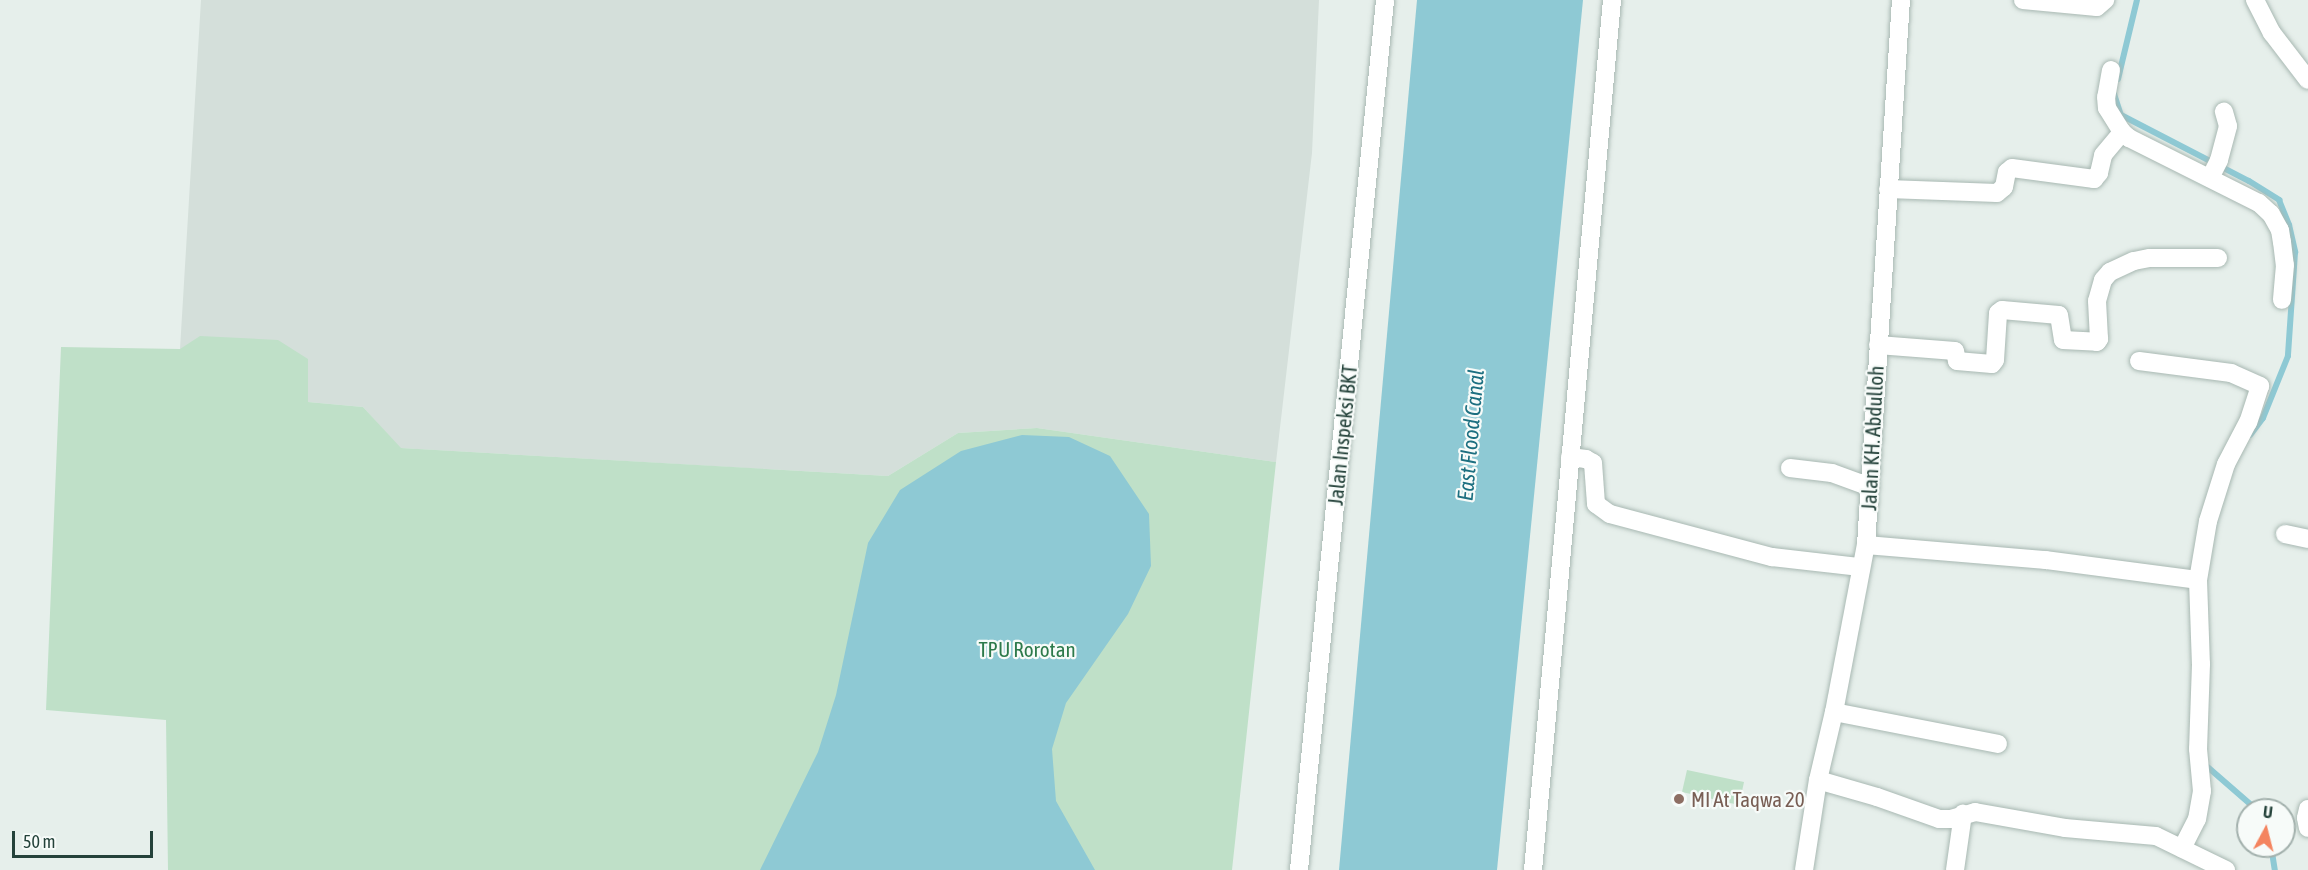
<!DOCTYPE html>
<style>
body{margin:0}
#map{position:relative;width:2308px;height:870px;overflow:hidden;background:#e6efeb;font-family:"Asap Condensed",sans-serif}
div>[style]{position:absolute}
.built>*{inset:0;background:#d4dfda}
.green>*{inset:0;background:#bfe0c8}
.water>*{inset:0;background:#8ec9d4}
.stream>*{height:6px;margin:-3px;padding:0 3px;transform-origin:3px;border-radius:3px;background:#8ec9d4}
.roads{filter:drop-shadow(0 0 2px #a8b8b2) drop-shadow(0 0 2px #a8b8b2)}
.street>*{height:18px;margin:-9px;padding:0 9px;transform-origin:9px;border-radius:9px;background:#fff}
.secondary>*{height:18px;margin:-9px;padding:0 9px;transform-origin:9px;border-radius:9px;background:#fff}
.dots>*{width:16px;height:16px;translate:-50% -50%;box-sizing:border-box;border:3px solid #f7fbf9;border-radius:50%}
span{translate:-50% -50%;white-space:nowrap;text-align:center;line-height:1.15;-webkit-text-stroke:4.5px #f7fbf9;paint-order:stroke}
.street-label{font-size:21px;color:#24423a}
.park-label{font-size:21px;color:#2d7a4b}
.education-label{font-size:21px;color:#785e54}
.left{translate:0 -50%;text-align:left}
.water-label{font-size:22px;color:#1c6f80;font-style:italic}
.north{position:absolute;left:2236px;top:798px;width:60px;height:60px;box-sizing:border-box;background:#f7fbf9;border:2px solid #a3b1ad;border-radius:50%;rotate:7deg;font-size:16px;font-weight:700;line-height:24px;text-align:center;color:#24423a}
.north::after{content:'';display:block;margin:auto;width:21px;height:27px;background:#f4845f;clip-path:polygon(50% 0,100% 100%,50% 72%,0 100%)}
.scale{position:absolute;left:12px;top:831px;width:141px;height:27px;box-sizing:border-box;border:3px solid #24423a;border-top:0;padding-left:8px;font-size:18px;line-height:21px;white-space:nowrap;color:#24423a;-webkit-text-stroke:4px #f7fbf9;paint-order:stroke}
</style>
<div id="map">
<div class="built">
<div style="clip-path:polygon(201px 0,1319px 0,1312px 153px,1276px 462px,1037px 428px,958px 433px,888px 476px,400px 448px,363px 407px,308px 402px,308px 359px,180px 349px)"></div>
</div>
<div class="green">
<div style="clip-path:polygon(200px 336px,278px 340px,308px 359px,308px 402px,363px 407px,401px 448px,888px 476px,958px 433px,1037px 428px,1276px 462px,1232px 870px,168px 870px,166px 720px,46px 710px,61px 347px,180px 349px)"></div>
<div style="clip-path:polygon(1687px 770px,1744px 782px,1739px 805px,1682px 792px)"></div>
</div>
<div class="water">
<div style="clip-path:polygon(1417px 0,1583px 0,1497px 870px,1339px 870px)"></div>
<div style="clip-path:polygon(1022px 435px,1069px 437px,1110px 456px,1149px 514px,1151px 566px,1128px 614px,1066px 703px,1052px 749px,1056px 801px,1095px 870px,760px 870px,818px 752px,836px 695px,868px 543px,900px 490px,961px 451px)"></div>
</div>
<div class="stream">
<div style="left:2118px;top:79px;width:81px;rotate:-76.5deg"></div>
<div style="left:2114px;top:94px;width:22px;rotate:72deg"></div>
<div style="left:2121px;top:115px;width:144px;rotate:27.3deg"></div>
<div style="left:2249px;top:181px;width:36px;rotate:32deg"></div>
<div style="left:2279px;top:200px;width:27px;rotate:68deg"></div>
<div style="left:2289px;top:225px;width:28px;rotate:77deg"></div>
<div style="left:2295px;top:252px;width:104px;rotate:93.9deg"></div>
<div style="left:2288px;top:356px;width:67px;rotate:112deg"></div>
<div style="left:2263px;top:418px;width:21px;rotate:127deg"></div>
<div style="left:2203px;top:763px;width:72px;rotate:41deg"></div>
<div style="left:2271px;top:846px;width:24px;rotate:81deg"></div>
</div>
<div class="roads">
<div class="street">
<div style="left:2023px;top:0;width:74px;rotate:5.4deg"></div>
<div style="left:2097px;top:7px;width:11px;rotate:-41deg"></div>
<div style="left:2255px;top:0;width:37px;rotate:63deg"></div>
<div style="left:2272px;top:33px;width:59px;rotate:52.5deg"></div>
<div style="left:2111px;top:70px;width:27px;rotate:100deg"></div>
<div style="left:2106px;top:97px;width:11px;rotate:85deg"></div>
<div style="left:2107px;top:108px;width:28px;rotate:58deg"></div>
<div style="left:2122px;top:132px;width:9px;rotate:41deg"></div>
<div style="left:2129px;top:138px;width:145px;rotate:26.6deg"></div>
<div style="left:2259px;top:203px;width:16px;rotate:43deg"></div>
<div style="left:2271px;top:214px;width:18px;rotate:61deg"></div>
<div style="left:2280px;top:230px;width:12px;rotate:81deg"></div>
<div style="left:2282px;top:242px;width:23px;rotate:83deg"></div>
<div style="left:2285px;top:265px;width:35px;rotate:95deg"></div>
<div style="left:2210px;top:178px;width:20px;rotate:-63deg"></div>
<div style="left:2219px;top:160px;width:35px;rotate:-75deg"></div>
<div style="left:2228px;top:126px;width:15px;rotate:-106deg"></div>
<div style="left:1888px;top:189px;width:109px;rotate:2.1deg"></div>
<div style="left:1997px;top:193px;width:9px;rotate:-41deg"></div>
<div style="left:2004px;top:187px;width:15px;rotate:-79deg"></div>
<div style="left:2007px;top:172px;width:6px;rotate:-39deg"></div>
<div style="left:2012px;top:168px;width:83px;rotate:7.6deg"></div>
<div style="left:2094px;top:179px;width:8px;rotate:-50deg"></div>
<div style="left:2099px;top:173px;width:18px;rotate:-77deg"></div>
<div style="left:2103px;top:155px;width:30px;rotate:-50deg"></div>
<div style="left:1878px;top:345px;width:77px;rotate:4.5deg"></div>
<div style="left:1955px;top:351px;width:10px;rotate:79deg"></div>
<div style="left:1957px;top:361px;width:35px;rotate:5deg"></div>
<div style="left:1992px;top:364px;width:5px;rotate:-53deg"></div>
<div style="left:1995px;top:360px;width:47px;rotate:-86.3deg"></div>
<div style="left:1998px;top:313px;width:5px;rotate:-37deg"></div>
<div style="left:2002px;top:310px;width:57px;rotate:5deg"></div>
<div style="left:2059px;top:315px;width:25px;rotate:81deg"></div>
<div style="left:2063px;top:340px;width:34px;rotate:3deg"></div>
<div style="left:2097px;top:342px;width:4px;rotate:-56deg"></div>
<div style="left:2099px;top:339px;width:38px;rotate:-93deg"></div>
<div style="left:2097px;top:301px;width:22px;rotate:-74deg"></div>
<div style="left:2103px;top:280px;width:11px;rotate:-49deg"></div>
<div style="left:2110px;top:272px;width:26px;rotate:-25deg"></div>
<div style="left:2134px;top:261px;width:16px;rotate:-11deg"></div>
<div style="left:2150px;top:258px;width:68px"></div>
<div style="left:2139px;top:361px;width:93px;rotate:7.4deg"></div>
<div style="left:2231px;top:373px;width:32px;rotate:24deg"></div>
<div style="left:2260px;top:386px;width:38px;rotate:108deg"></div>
<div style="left:2248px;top:422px;width:47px;rotate:117.6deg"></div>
<div style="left:2226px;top:464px;width:60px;rotate:107.5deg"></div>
<div style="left:2208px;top:521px;width:60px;rotate:99.6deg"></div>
<div style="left:2198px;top:580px;width:84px;rotate:88deg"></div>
<div style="left:2201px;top:664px;width:85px;rotate:92deg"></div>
<div style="left:2198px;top:749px;width:42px;rotate:84.6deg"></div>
<div style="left:2202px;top:791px;width:28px;rotate:100deg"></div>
<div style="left:2197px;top:819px;width:33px;rotate:117deg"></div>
<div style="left:1570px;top:457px;width:16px;rotate:7deg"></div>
<div style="left:1586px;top:459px;width:8px;rotate:30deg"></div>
<div style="left:1593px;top:463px;width:41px;rotate:85.8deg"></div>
<div style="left:1596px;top:504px;width:17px;rotate:36deg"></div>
<div style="left:1610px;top:514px;width:168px;rotate:14.9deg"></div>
<div style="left:1772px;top:557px;width:89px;rotate:6.5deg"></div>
<div style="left:1790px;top:468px;width:42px;rotate:6.8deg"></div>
<div style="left:1832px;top:473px;width:40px;rotate:20.2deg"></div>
<div style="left:2285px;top:534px;width:24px;rotate:12deg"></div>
<div style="left:1866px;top:545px;width:181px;rotate:4.8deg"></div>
<div style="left:2046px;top:560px;width:153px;rotate:7.5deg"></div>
<div style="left:1834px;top:712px;width:167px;rotate:11deg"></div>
<div style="left:1818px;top:780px;width:61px;rotate:16.1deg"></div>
<div style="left:1877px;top:797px;width:66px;rotate:19.5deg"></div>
<div style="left:1939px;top:819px;width:12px"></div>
<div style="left:1951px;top:819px;width:25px;rotate:-16deg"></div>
<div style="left:1975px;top:812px;width:91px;rotate:10.1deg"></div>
<div style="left:2065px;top:828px;width:91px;rotate:5deg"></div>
<div style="left:2156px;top:836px;width:78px;rotate:25.9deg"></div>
<div style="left:2308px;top:809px;width:9px;rotate:103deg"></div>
<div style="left:2306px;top:818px;width:10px;rotate:79deg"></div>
<div style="left:1804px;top:870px;width:91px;rotate:-81.2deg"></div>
<div style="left:1818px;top:780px;width:70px;rotate:-76.8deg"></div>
<div style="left:1834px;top:712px;width:170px;rotate:-79.2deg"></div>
<div style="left:1866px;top:545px;width:546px;rotate:-86.33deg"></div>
<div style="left:1955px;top:870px;width:57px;rotate:-81.9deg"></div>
</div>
<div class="secondary">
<div style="left:1299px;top:870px;width:874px;rotate:-84.35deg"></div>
<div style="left:1533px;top:870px;width:874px;rotate:-84.81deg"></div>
</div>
</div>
<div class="dots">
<div style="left:1679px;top:799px;background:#8d6e63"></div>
</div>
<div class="street-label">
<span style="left:1342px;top:435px;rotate:-84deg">Jalan Inspeksi BKT</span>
<span style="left:1872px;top:438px;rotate:-87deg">Jalan KH. Abdulloh</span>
</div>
<div class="park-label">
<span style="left:1027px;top:649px">TPU Rorotan</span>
</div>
<div class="education-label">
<span class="left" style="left:1691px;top:799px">MI At Taqwa 20</span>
</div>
<div class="water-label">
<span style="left:1471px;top:435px;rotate:-85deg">East Flood Canal</span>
</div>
<div class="north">U</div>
<div class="scale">50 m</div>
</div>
